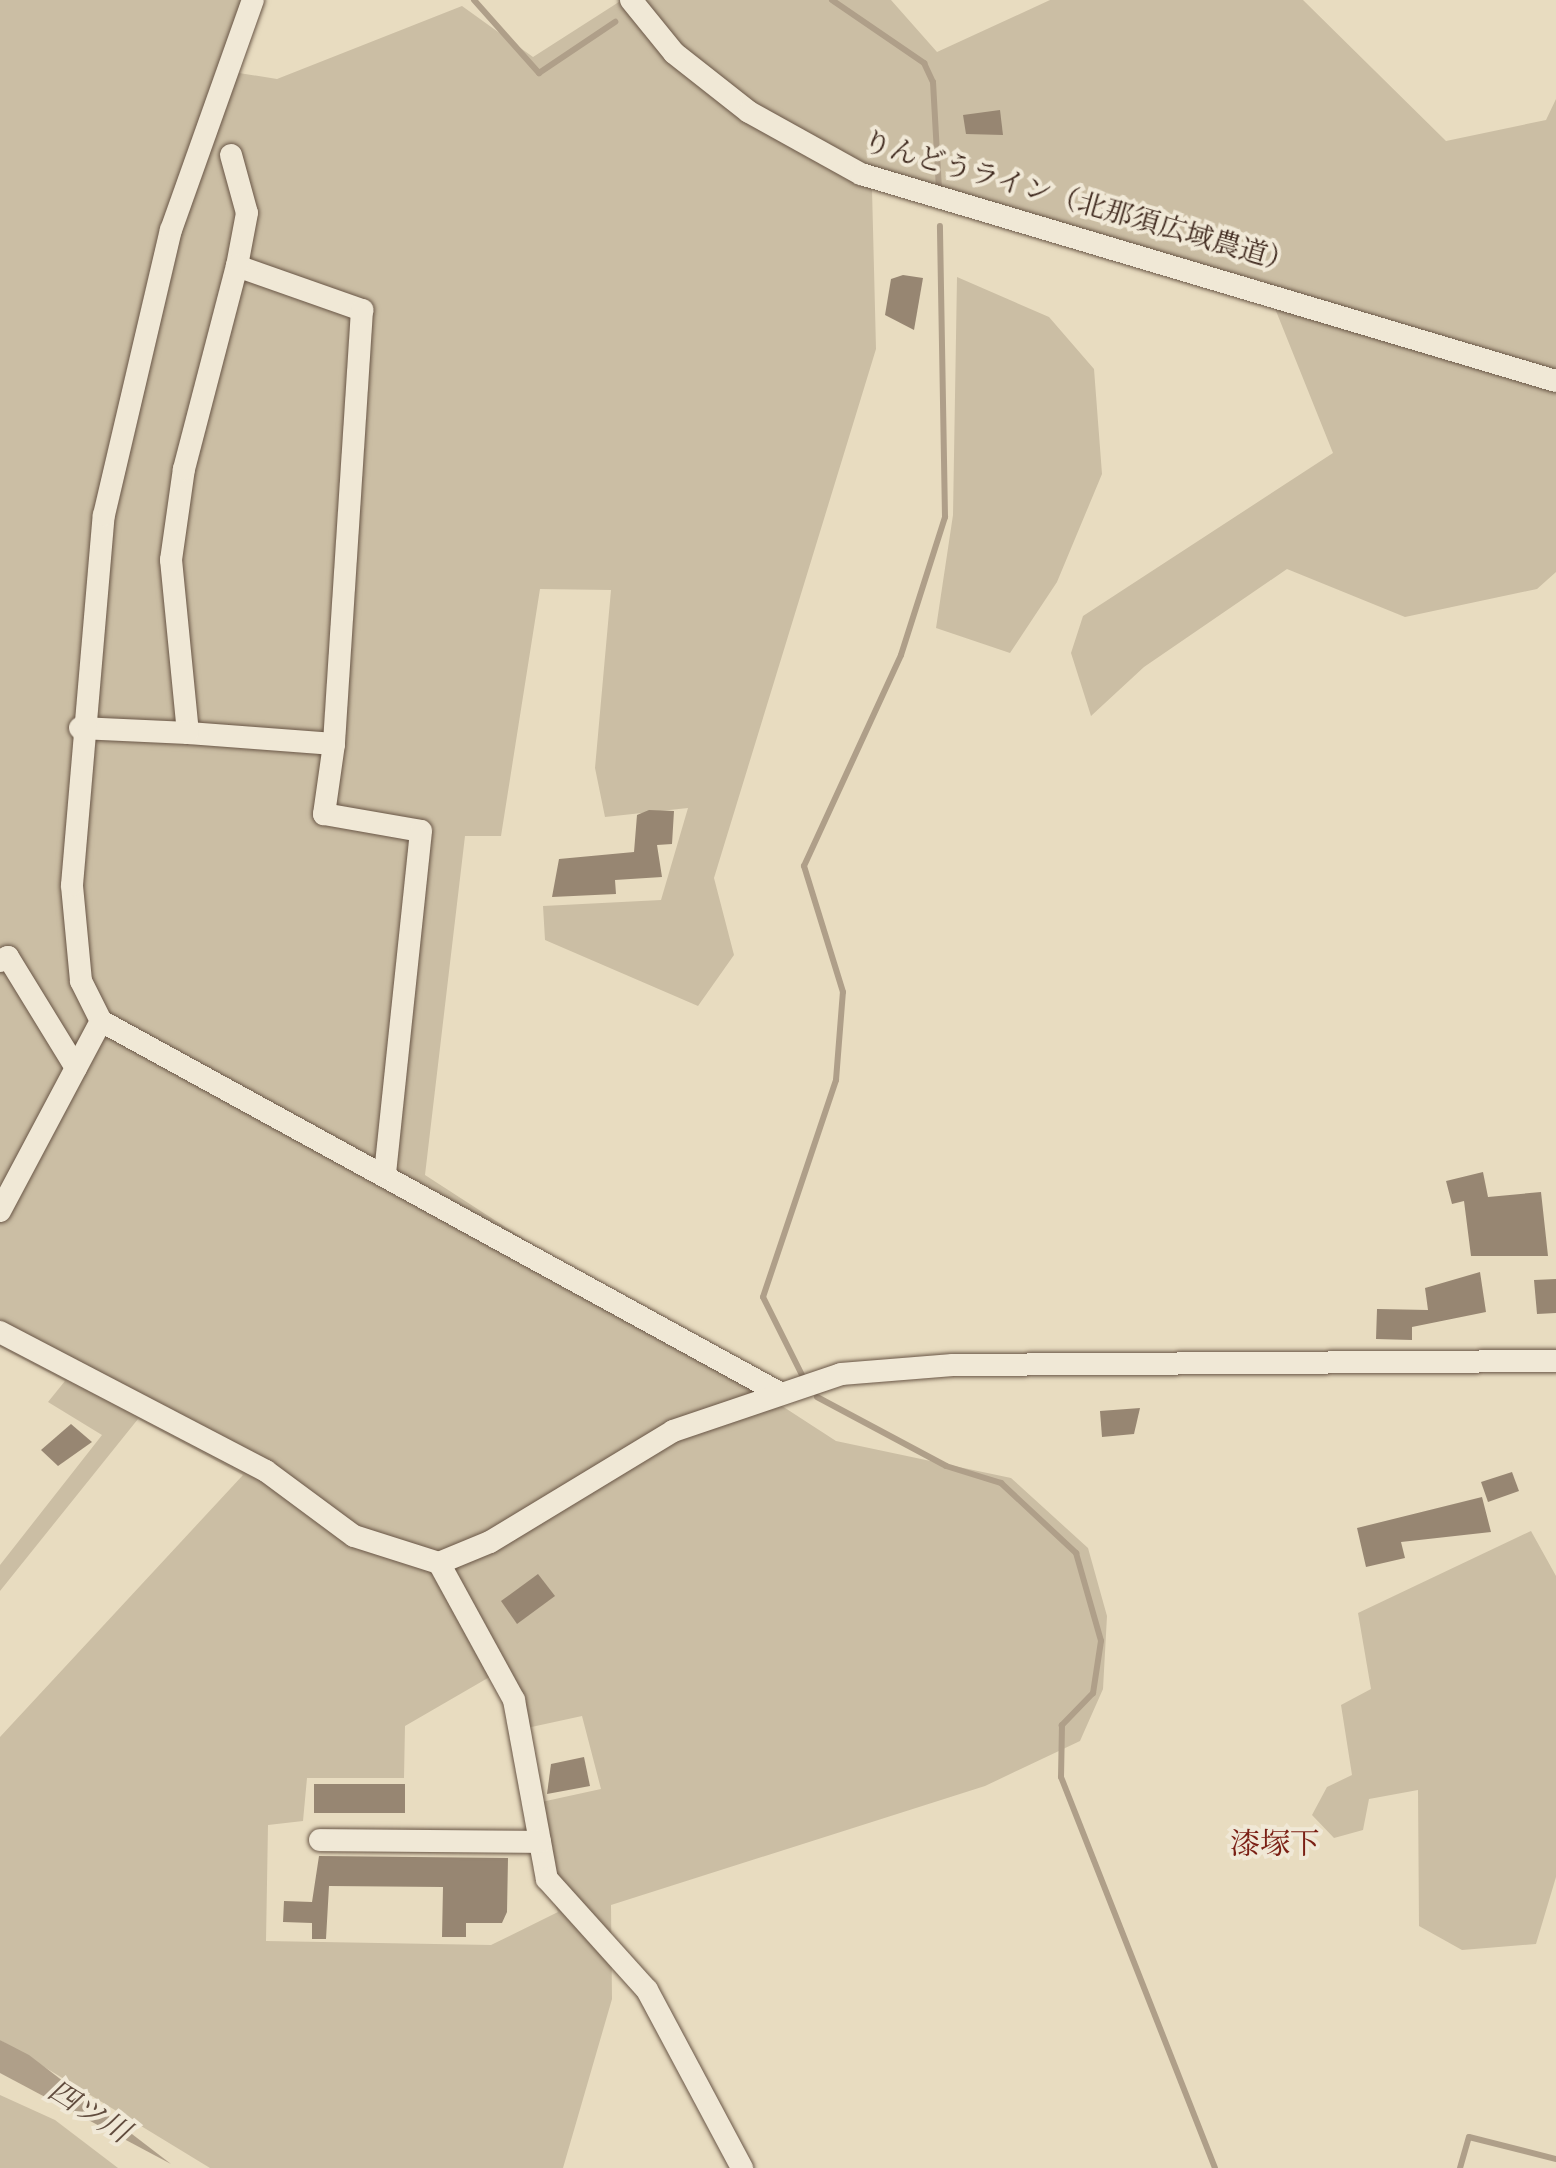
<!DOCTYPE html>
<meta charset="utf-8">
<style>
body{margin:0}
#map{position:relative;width:1556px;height:2168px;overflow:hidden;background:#e8dcc0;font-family:"Old Standard TT","Noto Serif JP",serif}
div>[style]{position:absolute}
.green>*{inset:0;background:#cbbea4}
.water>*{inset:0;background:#af9f89}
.stream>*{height:6px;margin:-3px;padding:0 3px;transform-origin:3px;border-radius:3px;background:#af9f89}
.building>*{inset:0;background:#978672}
.roads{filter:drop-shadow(0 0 2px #695646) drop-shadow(0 0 2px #695646)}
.minor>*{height:22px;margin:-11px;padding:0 11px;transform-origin:11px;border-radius:11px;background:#f0e8d6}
span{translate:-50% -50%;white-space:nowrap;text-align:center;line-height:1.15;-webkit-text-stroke:8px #f0e8d6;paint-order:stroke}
.street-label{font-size:28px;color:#3f291e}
.neighbourhood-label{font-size:30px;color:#7a1f14}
.water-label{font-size:30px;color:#614c3e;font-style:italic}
</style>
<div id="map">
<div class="green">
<div style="clip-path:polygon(evenodd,0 0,251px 0,233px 72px,277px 79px,462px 6px,533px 57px,622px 0,891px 0,937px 52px,1050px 0,1303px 0,1446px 141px,1546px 120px,1556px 99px,1556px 572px,1537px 589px,1405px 617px,1287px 569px,1144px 667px,1091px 716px,1071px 653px,1083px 616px,1333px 453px,1264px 281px,872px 189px,876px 349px,714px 878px,734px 955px,698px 1006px,545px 940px,543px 906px,661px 900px,688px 808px,605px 817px,595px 768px,611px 590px,540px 589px,501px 836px,465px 836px,425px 1175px,836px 1441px,1011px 1478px,1088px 1548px,1107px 1616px,1103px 1689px,1080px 1741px,985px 1786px,611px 1905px,612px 1999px,563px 2168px,210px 2168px,0 2040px,0 1737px,243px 1475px,138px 1419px,0 1591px,0 1565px,102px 1435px,48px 1402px,65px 1381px,0 1347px,0 0,493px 1675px,513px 1731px,582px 1716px,601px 1789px,523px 1806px,531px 1853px,558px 1912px,491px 1945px,266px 1941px,268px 1825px,303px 1821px,307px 1778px,404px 1778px,405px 1726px,493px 1675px)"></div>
<div style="clip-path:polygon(957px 277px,1049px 317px,1094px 369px,1102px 474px,1057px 582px,1010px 653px,936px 628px,953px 515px)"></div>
<div style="clip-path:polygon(1531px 1531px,1556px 1576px,1556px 1877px,1536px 1944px,1462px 1950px,1419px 1926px,1418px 1790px,1369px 1799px,1363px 1830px,1334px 1838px,1312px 1815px,1327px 1787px,1352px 1775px,1341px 1705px,1371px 1689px,1358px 1613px)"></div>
<div style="clip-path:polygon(0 2095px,55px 2120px,118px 2168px,0 2168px)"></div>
</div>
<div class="water">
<div style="clip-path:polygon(0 2040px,29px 2055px,171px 2164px,0 2073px)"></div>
</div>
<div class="stream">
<div style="left:474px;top:0;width:98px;rotate:48.3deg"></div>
<div style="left:539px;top:73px;width:92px;rotate:-33.9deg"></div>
<div style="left:832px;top:0;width:112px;rotate:34.4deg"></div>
<div style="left:924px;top:63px;width:21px;rotate:65deg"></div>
<div style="left:933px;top:82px;width:109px;rotate:86.8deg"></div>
<div style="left:802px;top:1375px;width:87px;rotate:-116.6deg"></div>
<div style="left:763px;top:1297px;width:229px;rotate:-71.4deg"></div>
<div style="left:836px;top:1080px;width:88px;rotate:-85.5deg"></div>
<div style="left:843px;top:992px;width:132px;rotate:-107.2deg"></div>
<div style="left:804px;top:866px;width:232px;rotate:-65.3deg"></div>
<div style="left:901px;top:655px;width:145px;rotate:-72.3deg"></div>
<div style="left:945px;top:517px;width:291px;rotate:-91deg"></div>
<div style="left:817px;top:1397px;width:146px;rotate:28.1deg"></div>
<div style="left:946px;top:1466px;width:58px;rotate:17.2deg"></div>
<div style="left:1001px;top:1483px;width:103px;rotate:43deg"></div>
<div style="left:1076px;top:1553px;width:91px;rotate:74.1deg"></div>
<div style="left:1101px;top:1641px;width:53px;rotate:98.7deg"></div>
<div style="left:1093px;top:1693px;width:45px;rotate:134.1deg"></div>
<div style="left:1062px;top:1725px;width:52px;rotate:91.1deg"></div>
<div style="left:1061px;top:1777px;width:420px;rotate:68.5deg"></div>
<div style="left:1460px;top:2168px;width:32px;rotate:-74deg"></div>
<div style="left:1469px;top:2137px;width:90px;rotate:14.2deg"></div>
</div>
<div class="building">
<div style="clip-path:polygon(1000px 110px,1003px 135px,966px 134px,963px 115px)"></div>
<div style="clip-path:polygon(903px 275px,923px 278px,914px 330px,885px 315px,891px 279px)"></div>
<div style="clip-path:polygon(649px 810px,674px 811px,672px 844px,657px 845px,662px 877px,615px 880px,616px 894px,552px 897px,559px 859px,634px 852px,637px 815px)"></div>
<div style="clip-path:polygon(1483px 1172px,1488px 1197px,1541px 1192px,1548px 1256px,1471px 1256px,1464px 1201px,1452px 1204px,1446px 1181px)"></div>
<div style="clip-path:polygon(1480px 1272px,1486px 1312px,1412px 1327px,1412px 1340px,1376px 1339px,1377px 1309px,1428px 1310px,1425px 1288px)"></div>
<div style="clip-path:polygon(1556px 1279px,1556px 1313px,1537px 1314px,1534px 1280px)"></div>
<div style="clip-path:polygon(1140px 1408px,1134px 1434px,1102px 1437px,1100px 1411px)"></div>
<div style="clip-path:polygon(71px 1424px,92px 1442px,58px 1466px,41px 1450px)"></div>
<div style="clip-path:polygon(1512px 1472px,1519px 1491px,1488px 1502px,1481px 1482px)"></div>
<div style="clip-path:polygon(1482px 1497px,1491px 1532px,1401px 1542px,1405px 1558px,1366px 1567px,1357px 1528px)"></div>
<div style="clip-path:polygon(538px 1574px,555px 1596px,517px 1624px,501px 1601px)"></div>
<div style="clip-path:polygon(584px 1757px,590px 1786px,547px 1794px,551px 1764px)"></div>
<div style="clip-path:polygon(314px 1784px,405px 1784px,405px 1813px,314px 1813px)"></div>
<div style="clip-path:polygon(319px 1856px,508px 1858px,507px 1912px,502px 1923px,466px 1923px,466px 1937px,442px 1937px,443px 1887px,329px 1886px,326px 1939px,312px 1939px,312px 1923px,283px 1922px,284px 1901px,312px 1902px)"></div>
</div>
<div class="roads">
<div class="minor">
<div style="left:631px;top:0;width:68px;rotate:50.9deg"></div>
<div style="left:674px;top:53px;width:95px;rotate:38.2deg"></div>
<div style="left:749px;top:112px;width:128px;rotate:29deg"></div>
<div style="left:861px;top:174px;width:725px;rotate:16.59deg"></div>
<div style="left:231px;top:155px;width:60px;rotate:74.6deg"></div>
<div style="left:247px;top:213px;width:54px;rotate:100.7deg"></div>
<div style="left:237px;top:266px;width:133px;rotate:19.4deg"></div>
<div style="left:362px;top:310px;width:435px;rotate:93.7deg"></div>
<div style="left:334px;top:744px;width:146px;rotate:-175.7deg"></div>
<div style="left:188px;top:733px;width:174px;rotate:-95.6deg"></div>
<div style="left:171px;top:560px;width:92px;rotate:-81.9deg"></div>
<div style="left:184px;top:469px;width:210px;rotate:-75.4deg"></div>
<div style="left:80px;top:728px;width:108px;rotate:2.7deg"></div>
<div style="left:334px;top:744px;width:71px;rotate:98.1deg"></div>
<div style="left:324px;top:814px;width:98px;rotate:9.9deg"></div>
<div style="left:421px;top:831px;width:343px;rotate:96deg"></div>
<div style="left:0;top:961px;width:9px;rotate:-27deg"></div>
<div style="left:8px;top:957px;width:130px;rotate:58.5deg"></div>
<div style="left:101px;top:1021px;width:770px;rotate:28.73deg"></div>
<div style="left:0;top:1211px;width:215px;rotate:-62deg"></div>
<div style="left:101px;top:1021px;width:45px;rotate:-116.6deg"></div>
<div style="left:81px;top:981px;width:96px;rotate:-95.4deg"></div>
<div style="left:72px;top:885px;width:371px;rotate:-85.1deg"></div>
<div style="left:104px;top:515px;width:293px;rotate:-76.8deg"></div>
<div style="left:171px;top:230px;width:244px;rotate:-70.4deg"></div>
<div style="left:0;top:1332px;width:300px;rotate:27.6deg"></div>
<div style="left:266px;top:1471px;width:109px;rotate:36.5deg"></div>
<div style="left:354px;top:1536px;width:89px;rotate:17.6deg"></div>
<div style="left:439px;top:1563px;width:55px;rotate:-22.4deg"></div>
<div style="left:490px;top:1542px;width:214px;rotate:-31.2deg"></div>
<div style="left:673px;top:1431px;width:177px;rotate:-18.7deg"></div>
<div style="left:841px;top:1374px;width:112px;rotate:-4.6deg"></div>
<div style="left:953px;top:1365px;width:603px;rotate:-0.38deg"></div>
<div style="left:439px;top:1563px;width:156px;rotate:61.3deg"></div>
<div style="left:514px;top:1700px;width:182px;rotate:79.6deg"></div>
<div style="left:547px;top:1879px;width:149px;rotate:48deg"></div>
<div style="left:647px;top:1990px;width:202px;rotate:61.9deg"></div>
<div style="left:320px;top:1840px;width:220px;rotate:0.5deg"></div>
</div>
</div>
<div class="street-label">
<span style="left:1078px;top:204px;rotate:16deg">りんどうライン（北那須広域農道）</span>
</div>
<div class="neighbourhood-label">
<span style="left:1275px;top:1846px">漆塚下</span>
</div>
<div class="water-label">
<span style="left:88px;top:2113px;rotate:32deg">四ツ川</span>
</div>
</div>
